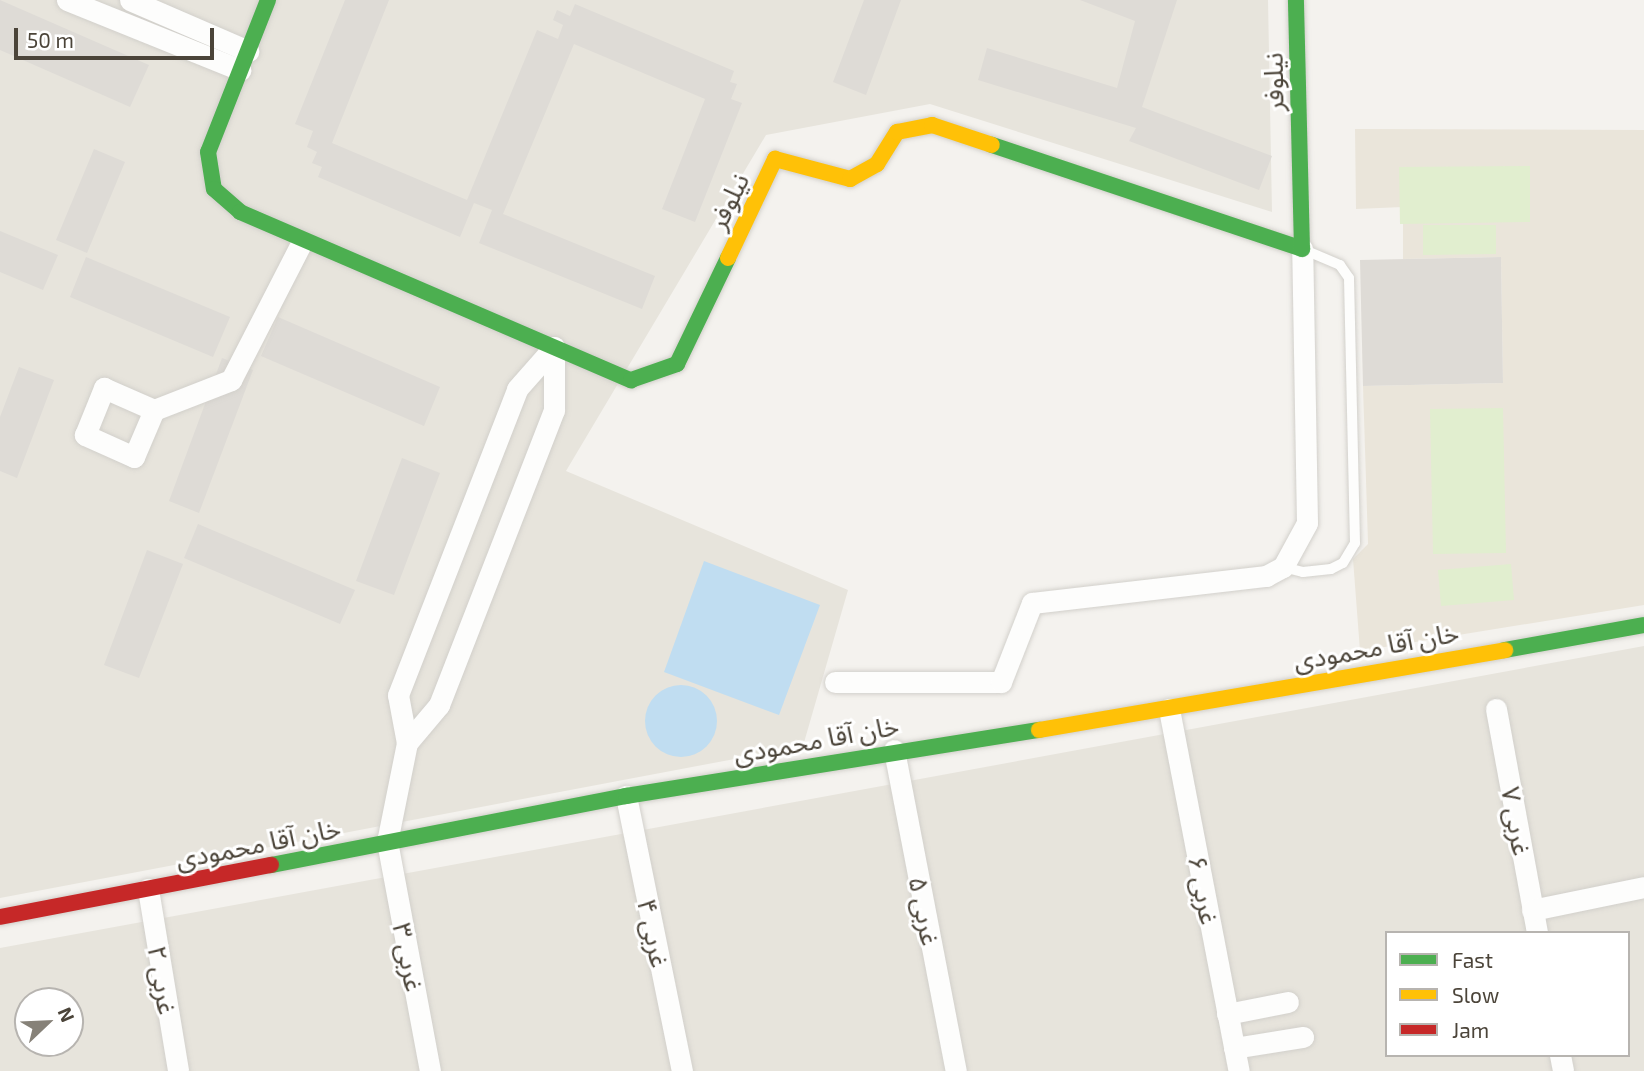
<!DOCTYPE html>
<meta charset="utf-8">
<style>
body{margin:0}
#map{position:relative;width:1644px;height:1071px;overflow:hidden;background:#f4f2ee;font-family:"Exo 2","Noto Sans Arabic",sans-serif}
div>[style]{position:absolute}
.residential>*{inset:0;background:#e7e4dc}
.education>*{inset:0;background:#eae5da}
.green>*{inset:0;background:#e1eecf}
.water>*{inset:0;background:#c0ddf1}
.round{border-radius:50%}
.building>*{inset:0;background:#dedbd6}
.roads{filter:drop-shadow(0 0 2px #d2d0cb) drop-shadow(0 0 2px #d2d0cb)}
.lane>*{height:10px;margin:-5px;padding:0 5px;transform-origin:5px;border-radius:5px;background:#fdfdfc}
.street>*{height:21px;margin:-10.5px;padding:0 10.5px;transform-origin:10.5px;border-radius:10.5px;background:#fdfdfc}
.fast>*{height:16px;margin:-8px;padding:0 8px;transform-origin:8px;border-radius:8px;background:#4caf50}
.slow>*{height:16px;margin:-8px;padding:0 8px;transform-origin:8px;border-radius:8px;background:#ffc107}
.jam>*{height:16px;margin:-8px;padding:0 8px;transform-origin:8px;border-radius:8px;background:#c62828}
span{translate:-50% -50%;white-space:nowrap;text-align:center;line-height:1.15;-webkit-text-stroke:6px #fff;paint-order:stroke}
.street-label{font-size:26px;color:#4b4439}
.legend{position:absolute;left:1385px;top:931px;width:245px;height:126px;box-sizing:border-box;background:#fff;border:2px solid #b7b4b0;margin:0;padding:9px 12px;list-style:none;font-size:21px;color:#4b4439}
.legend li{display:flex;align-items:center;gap:14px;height:35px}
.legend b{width:35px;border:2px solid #b7b4b0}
.north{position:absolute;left:14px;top:987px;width:70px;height:70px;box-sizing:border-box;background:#fff;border:2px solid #b7b4b0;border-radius:50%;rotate:67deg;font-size:19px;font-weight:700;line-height:28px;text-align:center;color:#4b4439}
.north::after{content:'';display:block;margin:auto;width:24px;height:32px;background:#868178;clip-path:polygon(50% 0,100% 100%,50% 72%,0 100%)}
.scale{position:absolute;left:14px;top:28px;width:200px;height:32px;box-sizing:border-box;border:4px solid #4b4439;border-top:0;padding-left:9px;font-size:21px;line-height:24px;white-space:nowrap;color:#4b4439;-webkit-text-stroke:5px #fff;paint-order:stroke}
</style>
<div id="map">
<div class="residential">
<div style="clip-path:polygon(0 0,1268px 0,1272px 212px,930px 104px,766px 135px,566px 471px,848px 590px,803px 746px,0 898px)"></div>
<div style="clip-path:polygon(evenodd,1644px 646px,1644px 1071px,0 1071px,0 948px,1644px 646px,1387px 933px,1628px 933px,1628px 1055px,1387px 1055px,1387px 933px,1644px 646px,28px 1001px,70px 1001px,70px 1043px,28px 1043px,28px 1001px)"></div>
</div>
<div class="education">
<div style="clip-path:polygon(1355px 129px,1644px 130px,1644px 605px,1360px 651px,1353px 559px,1368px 544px,1363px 386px,1503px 383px,1501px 257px,1403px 259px,1403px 207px,1356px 209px)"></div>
</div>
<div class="green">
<div style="clip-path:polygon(1530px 166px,1530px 222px,1400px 224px,1399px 167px)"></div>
<div style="clip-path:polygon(1423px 225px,1496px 225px,1496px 254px,1423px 255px)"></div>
<div style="clip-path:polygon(1503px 408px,1506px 553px,1433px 554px,1430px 409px)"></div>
<div style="clip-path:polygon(1511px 564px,1514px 600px,1441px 606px,1438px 570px)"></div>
</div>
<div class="water">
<div style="clip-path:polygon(704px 561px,820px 605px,779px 715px,664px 672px)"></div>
<div class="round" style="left:645px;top:685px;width:72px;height:72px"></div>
</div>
<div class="building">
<div style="clip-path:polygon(0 0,149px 65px,130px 107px,0 50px)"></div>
<div style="clip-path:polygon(345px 0,389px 0,332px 143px,467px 200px,537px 30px,558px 39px,563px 25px,553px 20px,557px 10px,570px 16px,575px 4px,734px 71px,730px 82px,737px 84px,731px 99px,742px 103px,695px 222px,662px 209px,705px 99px,574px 44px,503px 214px,655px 276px,642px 309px,479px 243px,492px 210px,474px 203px,460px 237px,318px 177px,322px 167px,312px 163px,317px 152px,307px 147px,313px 131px,295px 124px)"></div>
<div style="clip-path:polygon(864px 0,901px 0,866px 95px,833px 82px)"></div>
<div style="clip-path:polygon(1080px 0,1177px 0,1142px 107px,1272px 156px,1259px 190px,1129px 141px,1136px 128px,978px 80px,987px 48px,1117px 88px,1135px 21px)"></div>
<div style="clip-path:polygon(94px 149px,125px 162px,87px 253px,56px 240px)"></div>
<div style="clip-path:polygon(0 231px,58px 255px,43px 290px,0 272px)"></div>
<div style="clip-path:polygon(86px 257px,230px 317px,213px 357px,70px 297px)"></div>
<div style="clip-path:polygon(1501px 257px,1503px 383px,1363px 386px,1360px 260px)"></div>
<div style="clip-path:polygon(278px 317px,440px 387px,424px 426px,261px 356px)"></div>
<div style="clip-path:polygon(222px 358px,253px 370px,199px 513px,169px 501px)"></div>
<div style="clip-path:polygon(19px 367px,54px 380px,17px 478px,0 471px,0 417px)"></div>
<div style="clip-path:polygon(402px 458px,440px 473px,394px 595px,356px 581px)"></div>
<div style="clip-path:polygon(198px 524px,355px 590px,340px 624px,184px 558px)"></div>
<div style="clip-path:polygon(147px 550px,183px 564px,139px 678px,104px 665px)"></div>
</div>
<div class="roads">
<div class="lane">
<div style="left:1283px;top:567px;width:21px;rotate:14deg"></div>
<div style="left:1303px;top:572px;width:28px;rotate:-6deg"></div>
<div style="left:1331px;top:569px;width:13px;rotate:-27deg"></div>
<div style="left:1343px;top:563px;width:23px;rotate:-59deg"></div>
<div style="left:1355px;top:543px;width:265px;rotate:-91.3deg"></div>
<div style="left:1349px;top:278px;width:16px;rotate:-125deg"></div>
<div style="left:1340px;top:265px;width:39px;rotate:-157deg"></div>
</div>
<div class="street">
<div style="left:67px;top:0;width:187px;rotate:22deg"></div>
<div style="left:130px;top:0;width:129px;rotate:23.4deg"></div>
<div style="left:154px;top:410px;width:51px;rotate:113.1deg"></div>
<div style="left:134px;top:457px;width:54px;rotate:-155.8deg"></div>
<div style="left:85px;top:435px;width:51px;rotate:-68deg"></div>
<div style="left:104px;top:388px;width:55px;rotate:23.7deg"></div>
<div style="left:154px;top:410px;width:83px;rotate:-21.3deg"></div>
<div style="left:231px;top:380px;width:155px;rotate:-62.8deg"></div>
<div style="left:835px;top:682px;width:166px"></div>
<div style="left:1001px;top:682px;width:85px;rotate:-68.6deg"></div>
<div style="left:1032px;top:603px;width:236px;rotate:-6.6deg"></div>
<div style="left:1266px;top:576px;width:19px;rotate:-28deg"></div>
<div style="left:1283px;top:567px;width:50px;rotate:-61.4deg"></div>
<div style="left:1307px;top:523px;width:274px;rotate:-91deg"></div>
<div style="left:1169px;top:709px;width:369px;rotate:79.1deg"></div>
<div style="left:1496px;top:709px;width:228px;rotate:79.6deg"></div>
<div style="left:407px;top:743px;width:50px;rotate:-49.9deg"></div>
<div style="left:439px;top:705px;width:317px;rotate:-68.7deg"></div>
<div style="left:554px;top:410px;width:63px;rotate:-90deg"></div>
<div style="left:894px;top:750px;width:327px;rotate:79.1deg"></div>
<div style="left:626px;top:796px;width:281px;rotate:78.5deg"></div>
<div style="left:148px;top:889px;width:184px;rotate:80.6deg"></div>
<div style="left:1532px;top:910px;width:114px;rotate:-11.6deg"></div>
<div style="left:1227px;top:1014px;width:62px;rotate:-11.1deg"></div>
<div style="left:1234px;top:1048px;width:70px;rotate:-9.1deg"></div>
<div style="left:1560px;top:1055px;width:16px;rotate:79deg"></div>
<div style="left:430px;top:1071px;width:233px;rotate:-100.6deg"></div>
<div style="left:387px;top:842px;width:101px;rotate:-78.6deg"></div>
<div style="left:407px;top:743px;width:49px;rotate:-100.6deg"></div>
<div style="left:398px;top:695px;width:328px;rotate:-68.7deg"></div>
<div style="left:517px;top:389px;width:56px;rotate:-48.6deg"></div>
</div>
<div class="fast">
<div style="left:268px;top:0;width:163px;rotate:111.5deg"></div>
<div style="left:208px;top:152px;width:37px;rotate:81deg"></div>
<div style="left:214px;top:189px;width:35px;rotate:41deg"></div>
<div style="left:240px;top:212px;width:426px;rotate:23.3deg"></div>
<div style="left:631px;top:380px;width:49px;rotate:-19.2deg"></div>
<div style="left:677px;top:364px;width:118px;rotate:-64.3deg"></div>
<div style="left:992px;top:145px;width:327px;rotate:18.5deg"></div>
<div style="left:1302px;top:249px;width:249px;rotate:-91.4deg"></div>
<div style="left:1505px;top:650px;width:141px;rotate:-10.2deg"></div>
<div style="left:271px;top:865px;width:362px;rotate:-11deg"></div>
<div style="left:626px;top:796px;width:418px;rotate:-9.1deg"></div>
</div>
<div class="slow">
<div style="left:728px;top:258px;width:110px;rotate:-64.6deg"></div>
<div style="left:775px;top:159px;width:78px;rotate:14.9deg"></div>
<div style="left:850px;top:179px;width:31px;rotate:-29deg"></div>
<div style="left:877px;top:164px;width:38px;rotate:-58deg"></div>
<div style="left:897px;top:132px;width:36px;rotate:-11deg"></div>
<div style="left:932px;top:125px;width:63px;rotate:18.4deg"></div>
<div style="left:1039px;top:730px;width:473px;rotate:-9.7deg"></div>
</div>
<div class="jam">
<div style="left:0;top:917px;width:276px;rotate:-10.9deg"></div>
</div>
</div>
<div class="street-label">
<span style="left:1273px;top:82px;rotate:-91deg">نیلوفر</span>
<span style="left:728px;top:201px;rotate:-64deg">نیلوفر</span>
<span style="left:1376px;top:646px;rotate:-10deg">خان آقا محمودی</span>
<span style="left:816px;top:739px;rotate:-10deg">خان آقا محمودی</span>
<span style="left:1517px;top:821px;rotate:80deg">۷ غربی</span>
<span style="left:258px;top:843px;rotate:-11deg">خان آقا محمودی</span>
<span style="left:1204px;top:890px;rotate:79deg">۶ غربی</span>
<span style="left:925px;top:911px;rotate:79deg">۵ غربی</span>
<span style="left:654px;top:933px;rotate:78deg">۴ غربی</span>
<span style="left:409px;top:957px;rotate:79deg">۳ غربی</span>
<span style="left:163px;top:980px;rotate:81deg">۲ غربی</span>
</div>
<ul class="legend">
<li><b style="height:9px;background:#4caf50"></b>Fast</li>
<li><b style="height:9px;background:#ffc107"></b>Slow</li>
<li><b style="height:9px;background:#c62828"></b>Jam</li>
</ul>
<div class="north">N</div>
<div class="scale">50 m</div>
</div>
